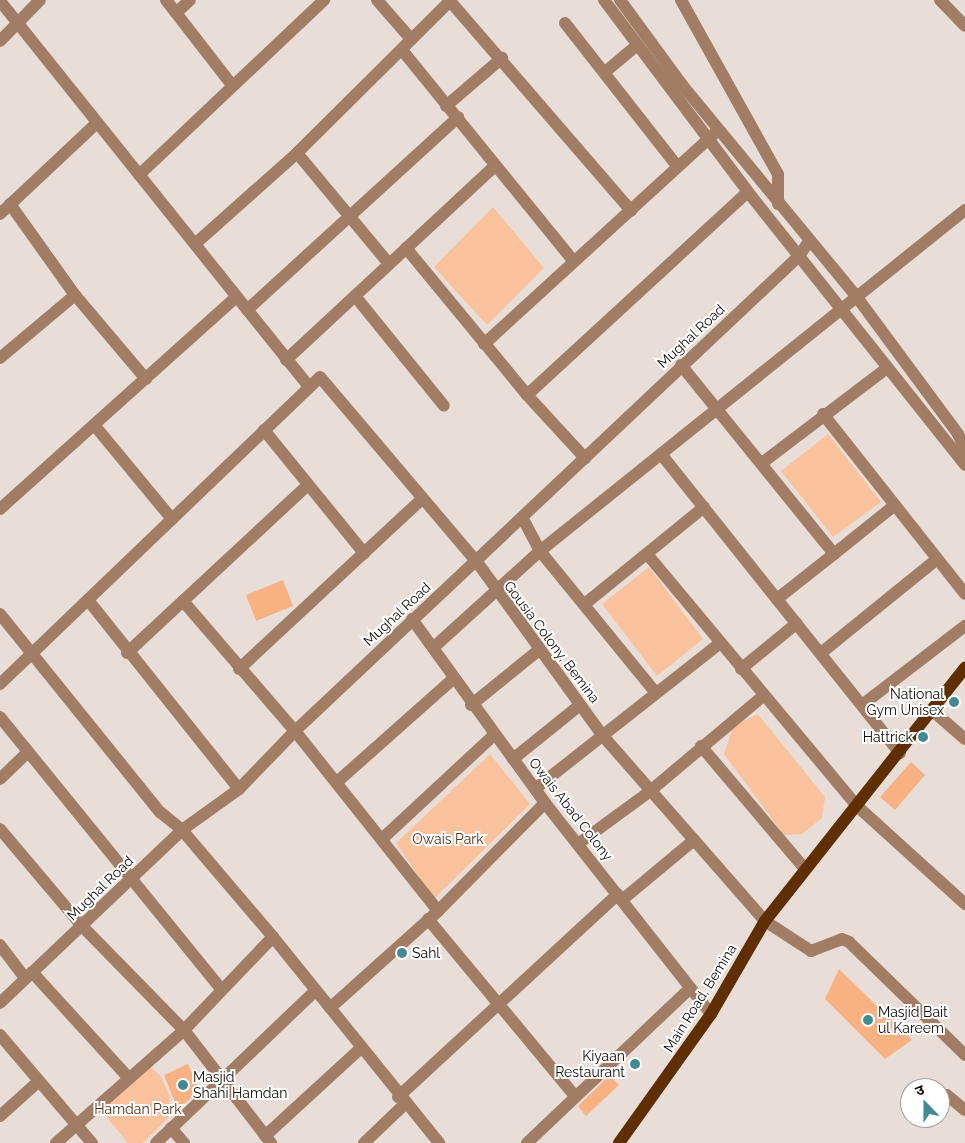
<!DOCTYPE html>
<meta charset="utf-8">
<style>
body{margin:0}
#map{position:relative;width:965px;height:1143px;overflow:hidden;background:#e9ded7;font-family:Raleway,"Noto Sans Devanagari",sans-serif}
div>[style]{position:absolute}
.green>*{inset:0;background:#fac29c}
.building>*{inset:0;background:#f7b182}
.minor>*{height:12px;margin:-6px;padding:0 6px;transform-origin:6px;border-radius:6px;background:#a27d65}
.major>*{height:12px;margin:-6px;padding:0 6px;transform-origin:6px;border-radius:6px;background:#5f2f03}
.dots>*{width:14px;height:14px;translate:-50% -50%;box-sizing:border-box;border:2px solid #fff;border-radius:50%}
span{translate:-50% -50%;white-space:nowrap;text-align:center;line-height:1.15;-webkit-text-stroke:4px #fff;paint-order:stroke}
.street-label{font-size:14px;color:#100c0a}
.poi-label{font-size:14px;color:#100c0a}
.right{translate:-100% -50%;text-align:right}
.left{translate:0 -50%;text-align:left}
.park-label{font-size:14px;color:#522f16}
.north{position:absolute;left:900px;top:1078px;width:50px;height:50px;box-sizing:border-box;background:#fff;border:1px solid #9f9e9d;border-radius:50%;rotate:338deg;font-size:14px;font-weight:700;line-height:20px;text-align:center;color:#100c0a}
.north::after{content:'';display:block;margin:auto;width:18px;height:22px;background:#428991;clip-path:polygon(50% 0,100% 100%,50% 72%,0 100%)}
</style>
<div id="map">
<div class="green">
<div style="clip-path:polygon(493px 207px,544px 268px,487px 325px,434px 267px)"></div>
<div style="clip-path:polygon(828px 434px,881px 502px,833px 537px,781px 471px)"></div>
<div style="clip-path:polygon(649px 567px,703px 639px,657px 676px,602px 604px)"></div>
<div style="clip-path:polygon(758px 714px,825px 797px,822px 818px,802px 834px,784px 835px,724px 754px,733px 726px)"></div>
<div style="clip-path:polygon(490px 754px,530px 804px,434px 899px,396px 843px)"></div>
<div style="clip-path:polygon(146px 1063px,161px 1076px,170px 1097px,168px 1118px,143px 1143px,128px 1143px,99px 1108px)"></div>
</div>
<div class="building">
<div style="clip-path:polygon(283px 580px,293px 606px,256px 621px,246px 595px)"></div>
<div style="clip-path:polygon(911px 762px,925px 775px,895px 810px,880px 797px)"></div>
<div style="clip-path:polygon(839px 969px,912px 1040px,885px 1059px,825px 999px)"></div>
<div style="clip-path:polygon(188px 1064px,199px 1090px,178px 1110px,164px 1075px)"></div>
<div style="clip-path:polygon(610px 1075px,619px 1085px,586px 1116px,578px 1106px)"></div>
</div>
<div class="minor">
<div style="left:166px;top:0;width:108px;rotate:52.2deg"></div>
<div style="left:377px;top:0;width:52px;rotate:48.9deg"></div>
<div style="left:604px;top:0;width:240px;rotate:53.1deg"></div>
<div style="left:748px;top:192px;width:349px;rotate:51.5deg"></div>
<div style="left:620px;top:0;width:107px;rotate:53.8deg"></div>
<div style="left:683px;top:86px;width:272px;rotate:50.5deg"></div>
<div style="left:856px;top:296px;width:172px;rotate:53.5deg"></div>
<div style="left:958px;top:434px;width:17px;rotate:66deg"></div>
<div style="left:681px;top:0;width:199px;rotate:60.9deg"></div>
<div style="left:778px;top:174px;width:30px;rotate:90deg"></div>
<div style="left:940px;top:0;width:36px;rotate:46deg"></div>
<div style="left:0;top:1px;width:494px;rotate:51.3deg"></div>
<div style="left:450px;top:1px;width:277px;rotate:49.2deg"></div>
<div style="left:176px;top:13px;width:19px;rotate:-43deg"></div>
<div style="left:565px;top:23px;width:182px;rotate:51.9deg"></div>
<div style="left:0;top:41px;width:57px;rotate:-45.7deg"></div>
<div style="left:402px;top:50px;width:269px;rotate:50.9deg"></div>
<div style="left:605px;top:72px;width:40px;rotate:-40deg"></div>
<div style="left:446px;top:106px;width:74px;rotate:-40.6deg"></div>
<div style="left:297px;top:153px;width:144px;rotate:50.3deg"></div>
<div style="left:139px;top:175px;width:255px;rotate:-43.4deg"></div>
<div style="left:10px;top:204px;width:112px;rotate:54.5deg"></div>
<div style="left:75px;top:295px;width:110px;rotate:49.8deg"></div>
<div style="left:0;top:214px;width:133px;rotate:-43.2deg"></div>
<div style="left:195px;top:244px;width:137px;rotate:-41.7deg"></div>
<div style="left:297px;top:153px;width:217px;rotate:-44.8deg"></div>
<div style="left:406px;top:248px;width:190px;rotate:50.5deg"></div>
<div style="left:527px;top:395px;width:86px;rotate:47.4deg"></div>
<div style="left:355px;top:296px;width:141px;rotate:51deg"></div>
<div style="left:247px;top:310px;width:286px;rotate:-42.4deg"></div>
<div style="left:484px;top:344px;width:313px;rotate:-42.4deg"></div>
<div style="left:0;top:358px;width:98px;rotate:-40deg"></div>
<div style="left:286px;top:360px;width:285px;rotate:-42.9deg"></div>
<div style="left:681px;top:365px;width:243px;rotate:51deg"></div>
<div style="left:834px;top:554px;width:73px;rotate:141.7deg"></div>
<div style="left:527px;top:395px;width:300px;rotate:-42.6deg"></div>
<div style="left:823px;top:414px;width:229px;rotate:51.7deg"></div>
<div style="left:95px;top:426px;width:121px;rotate:50.4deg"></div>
<div style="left:264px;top:430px;width:159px;rotate:50.9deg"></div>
<div style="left:661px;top:454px;width:383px;rotate:51.4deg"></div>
<div style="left:762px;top:463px;width:157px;rotate:-37.2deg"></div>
<div style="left:0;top:509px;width:317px;rotate:-41.9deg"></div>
<div style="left:523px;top:519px;width:36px;rotate:62deg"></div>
<div style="left:540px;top:551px;width:183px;rotate:50.8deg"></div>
<div style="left:647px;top:554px;width:328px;rotate:50.2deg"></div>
<div style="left:857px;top:806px;width:146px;rotate:42.2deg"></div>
<div style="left:834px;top:554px;width:78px;rotate:-38.8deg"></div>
<div style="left:88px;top:600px;width:242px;rotate:51.4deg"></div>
<div style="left:183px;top:601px;width:172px;rotate:49.3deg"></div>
<div style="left:295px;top:731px;width:230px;rotate:51.5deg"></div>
<div style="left:586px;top:603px;width:152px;rotate:-39.1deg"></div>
<div style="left:0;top:614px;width:255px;rotate:51.1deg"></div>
<div style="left:160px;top:812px;width:28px;rotate:39deg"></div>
<div style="left:182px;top:830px;width:140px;rotate:49.6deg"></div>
<div style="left:273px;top:937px;width:265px;rotate:51.1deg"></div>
<div style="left:412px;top:619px;width:227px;rotate:54.1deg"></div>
<div style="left:545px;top:803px;width:268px;rotate:51.8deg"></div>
<div style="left:433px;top:648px;width:144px;rotate:-42.2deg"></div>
<div style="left:540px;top:551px;width:545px;rotate:-38.74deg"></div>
<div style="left:127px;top:653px;width:246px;rotate:-42.9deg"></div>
<div style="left:821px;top:653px;width:149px;rotate:-39deg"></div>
<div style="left:239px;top:669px;width:250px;rotate:-42.9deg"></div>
<div style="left:741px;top:669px;width:72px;rotate:-39.4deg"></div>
<div style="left:0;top:684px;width:443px;rotate:-43.8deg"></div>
<div style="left:320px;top:377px;width:243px;rotate:49.7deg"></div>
<div style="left:477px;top:562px;width:215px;rotate:54.1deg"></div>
<div style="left:603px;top:736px;width:246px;rotate:48.8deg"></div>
<div style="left:765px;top:921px;width:55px;rotate:33.1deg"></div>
<div style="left:811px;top:951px;width:33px;rotate:-21deg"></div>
<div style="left:842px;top:939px;width:8px;rotate:23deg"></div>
<div style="left:849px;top:942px;width:162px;rotate:44.2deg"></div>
<div style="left:471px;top:705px;width:87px;rotate:-39deg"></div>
<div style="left:862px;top:705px;width:130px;rotate:-37.5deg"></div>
<div style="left:934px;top:712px;width:41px;rotate:41.1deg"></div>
<div style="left:0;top:717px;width:349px;rotate:50.9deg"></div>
<div style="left:701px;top:746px;width:160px;rotate:49.8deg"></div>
<div style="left:513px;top:759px;width:86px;rotate:-38.9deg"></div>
<div style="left:0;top:779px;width:37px;rotate:-44deg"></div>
<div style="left:337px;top:782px;width:154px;rotate:-41.6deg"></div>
<div style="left:536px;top:788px;width:234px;rotate:-38.2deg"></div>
<div style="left:0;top:829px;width:127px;rotate:49.8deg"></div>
<div style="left:82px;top:926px;width:146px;rotate:45.6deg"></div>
<div style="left:184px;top:1030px;width:143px;rotate:52.4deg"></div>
<div style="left:382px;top:839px;width:153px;rotate:-42.9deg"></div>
<div style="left:578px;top:844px;width:88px;rotate:-36.2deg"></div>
<div style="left:649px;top:792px;width:149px;rotate:-40.1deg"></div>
<div style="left:622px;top:900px;width:94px;rotate:-39.8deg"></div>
<div style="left:428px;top:919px;width:231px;rotate:50.3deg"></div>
<div style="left:0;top:945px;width:41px;rotate:52.9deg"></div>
<div style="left:32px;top:972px;width:141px;rotate:47.6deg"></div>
<div style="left:0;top:1003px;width:251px;rotate:-43.5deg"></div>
<div style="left:182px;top:830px;width:70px;rotate:-35.7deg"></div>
<div style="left:239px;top:789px;width:81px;rotate:-46deg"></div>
<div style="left:295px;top:731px;width:693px;rotate:-43.3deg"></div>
<div style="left:799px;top:256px;width:18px;rotate:-56deg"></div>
<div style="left:330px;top:1008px;width:145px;rotate:-41.9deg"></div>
<div style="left:438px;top:911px;width:152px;rotate:-45.3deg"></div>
<div style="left:0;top:1035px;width:142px;rotate:49.6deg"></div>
<div style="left:947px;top:1095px;width:23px;rotate:40deg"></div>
<div style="left:398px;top:1097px;width:299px;rotate:-42.7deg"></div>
<div style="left:0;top:1116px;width:52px;rotate:-41.9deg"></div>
<div style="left:171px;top:1128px;width:20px;rotate:49deg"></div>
<div style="left:265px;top:1136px;width:130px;rotate:-42.5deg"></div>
<div style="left:56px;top:1143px;width:171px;rotate:-41.4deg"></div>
<div style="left:184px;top:1030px;width:129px;rotate:-46.3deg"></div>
<div style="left:156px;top:1143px;width:221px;rotate:-43.7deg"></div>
<div style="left:364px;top:1143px;width:57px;rotate:-43.6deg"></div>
<div style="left:527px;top:1143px;width:224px;rotate:-43.5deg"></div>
</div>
<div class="major">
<div style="left:619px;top:1143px;width:158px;rotate:-54.5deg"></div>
<div style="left:711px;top:1014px;width:108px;rotate:-59.9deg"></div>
<div style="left:765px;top:921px;width:323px;rotate:-51.7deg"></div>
</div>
<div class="dots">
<div style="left:954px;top:702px;background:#428991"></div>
<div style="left:923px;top:737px;background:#428991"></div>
<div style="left:402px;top:953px;background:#428991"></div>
<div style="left:868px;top:1020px;background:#428991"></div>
<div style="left:635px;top:1064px;background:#428991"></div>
<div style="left:183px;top:1085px;background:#428991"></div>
</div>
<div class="street-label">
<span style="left:691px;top:336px;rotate:-43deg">Mughal Road</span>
<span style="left:397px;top:614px;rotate:-43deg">Mughal Road</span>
<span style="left:552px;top:642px;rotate:53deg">Gousia Colony, Bemina</span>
<span style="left:571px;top:809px;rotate:52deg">Owais Abad Colony</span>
<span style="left:100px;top:888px;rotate:-44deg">Mughal Road</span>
<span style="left:700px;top:998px;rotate:-58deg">Main Road, Bemina</span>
</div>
<div class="poi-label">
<span class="right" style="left:944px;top:702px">National<br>Gym Unisex</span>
<span class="right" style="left:913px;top:737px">Hattrick</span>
<span class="left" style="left:412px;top:953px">Sahl</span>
<span class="left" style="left:878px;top:1020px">Masjid Bait<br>ul Kareem</span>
<span class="right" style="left:625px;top:1064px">Kiyaan<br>Restaurant</span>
<span class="left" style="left:193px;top:1085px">Masjid<br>Shahi Hamdan</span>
</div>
<div class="park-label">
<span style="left:448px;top:839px">Owais Park</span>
<span style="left:138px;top:1109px">Hamdan Park</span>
</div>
<div class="north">उ</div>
</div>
